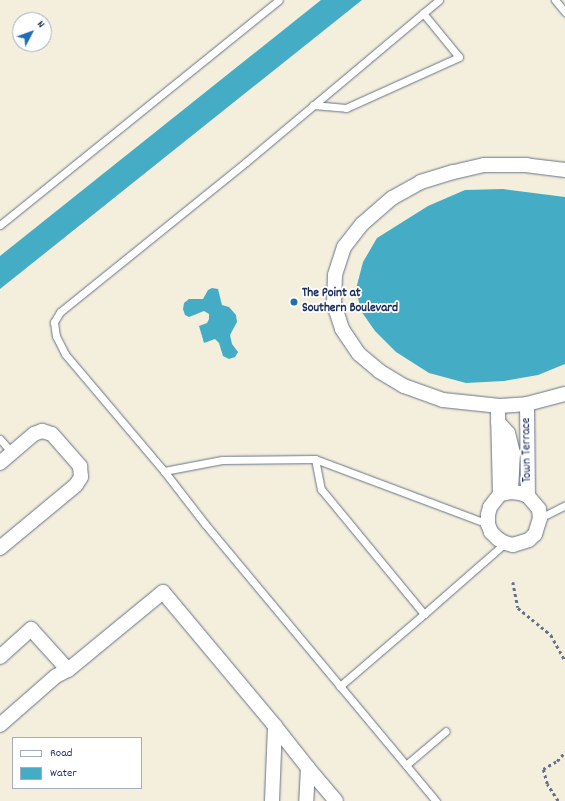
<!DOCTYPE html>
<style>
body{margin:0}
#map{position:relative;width:565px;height:801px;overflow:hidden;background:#f4efdc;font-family:Dekko,sans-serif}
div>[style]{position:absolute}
.water>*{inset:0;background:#45acc5}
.path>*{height:2.5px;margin-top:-1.25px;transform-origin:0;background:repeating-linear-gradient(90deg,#67728a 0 3px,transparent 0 6px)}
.roads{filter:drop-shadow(0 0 1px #67728a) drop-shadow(0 0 1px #67728a)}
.service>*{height:7px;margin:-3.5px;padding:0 3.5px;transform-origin:3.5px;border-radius:3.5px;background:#fff}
.minor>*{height:14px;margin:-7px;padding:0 7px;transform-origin:7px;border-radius:7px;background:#fff}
.dots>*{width:11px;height:11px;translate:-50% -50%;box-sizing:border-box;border:2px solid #fff;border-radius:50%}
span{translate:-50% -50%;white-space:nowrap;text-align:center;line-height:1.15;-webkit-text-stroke:3.5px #fff;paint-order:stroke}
.poi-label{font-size:13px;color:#1b2f5e;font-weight:700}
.left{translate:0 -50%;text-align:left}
.street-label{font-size:13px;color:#1b2f5e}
.legend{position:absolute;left:12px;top:737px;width:130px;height:52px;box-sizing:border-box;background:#fff;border:1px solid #a4acbf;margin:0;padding:5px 7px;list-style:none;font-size:12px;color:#1b2f5e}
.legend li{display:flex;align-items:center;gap:8px;height:20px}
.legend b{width:20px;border:1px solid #a4acbf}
.north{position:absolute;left:12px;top:12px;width:40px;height:40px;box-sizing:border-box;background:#fff;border:1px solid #a4acbf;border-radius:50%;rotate:49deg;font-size:11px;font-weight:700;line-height:16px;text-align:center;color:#1b2f5e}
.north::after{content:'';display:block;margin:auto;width:14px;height:18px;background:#1f6fb2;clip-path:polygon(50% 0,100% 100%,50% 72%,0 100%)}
</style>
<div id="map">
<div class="water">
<div style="clip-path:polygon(321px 0,362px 0,0 289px,0 256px)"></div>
<div style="clip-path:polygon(503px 189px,565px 197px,565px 364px,538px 375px,504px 381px,466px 383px,429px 373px,396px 352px,375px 331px,361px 311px,356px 289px,363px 262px,377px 238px,428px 206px,465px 190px)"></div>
<div style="clip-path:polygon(212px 288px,218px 289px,222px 305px,229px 307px,236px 315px,237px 322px,230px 335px,232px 344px,238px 352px,235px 357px,229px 359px,223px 356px,219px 343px,215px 339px,204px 343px,199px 326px,207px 323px,209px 319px,209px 314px,204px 311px,189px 317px,185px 315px,183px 309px,184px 303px,189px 299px,203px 299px,208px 290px)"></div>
</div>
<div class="path">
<div style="left:513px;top:582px;width:26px;rotate:79deg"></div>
<div style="left:518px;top:608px;width:43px;rotate:39.3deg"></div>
<div style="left:551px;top:635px;width:29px;rotate:61deg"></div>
<div style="left:558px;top:801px;width:20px;rotate:-123deg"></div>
<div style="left:547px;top:784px;width:16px;rotate:-105deg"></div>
<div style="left:543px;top:769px;width:16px;rotate:-30deg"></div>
<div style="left:557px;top:761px;width:12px;rotate:-48deg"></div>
</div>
<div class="roads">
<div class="service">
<div style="left:439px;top:0;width:252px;rotate:140deg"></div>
<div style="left:246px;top:162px;width:239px;rotate:141.1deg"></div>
<div style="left:60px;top:312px;width:12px;rotate:121deg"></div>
<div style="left:54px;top:322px;width:14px;rotate:82deg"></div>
<div style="left:56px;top:336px;width:20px;rotate:63deg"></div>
<div style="left:65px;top:354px;width:153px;rotate:49.8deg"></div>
<div style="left:164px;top:471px;width:59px;rotate:-10.7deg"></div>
<div style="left:222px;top:460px;width:93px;rotate:-0.6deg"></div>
<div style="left:315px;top:459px;width:185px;rotate:20.6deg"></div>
<div style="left:555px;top:0;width:16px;rotate:50deg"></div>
<div style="left:313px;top:105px;width:33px;rotate:5deg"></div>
<div style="left:346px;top:108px;width:124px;rotate:-24.3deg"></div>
<div style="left:459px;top:57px;width:57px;rotate:-129.3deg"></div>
<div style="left:0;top:225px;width:358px;rotate:-38.9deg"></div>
<div style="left:0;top:439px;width:18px;rotate:49deg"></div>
<div style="left:315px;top:459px;width:31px;rotate:79deg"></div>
<div style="left:321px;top:489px;width:162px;rotate:50.5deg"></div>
<div style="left:424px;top:614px;width:111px;rotate:139.4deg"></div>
<div style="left:164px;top:471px;width:67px;rotate:52.3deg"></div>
<div style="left:205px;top:524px;width:361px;rotate:50.2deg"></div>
<div style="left:540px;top:518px;width:28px;rotate:-27deg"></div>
<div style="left:424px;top:614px;width:108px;rotate:-41.2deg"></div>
<div style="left:406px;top:765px;width:52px;rotate:-40.4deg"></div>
</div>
<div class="minor">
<div style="left:565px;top:170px;width:38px;rotate:-173deg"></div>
<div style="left:527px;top:165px;width:43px;rotate:180deg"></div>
<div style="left:484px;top:165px;width:32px;rotate:167deg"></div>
<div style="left:453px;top:172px;width:34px;rotate:163deg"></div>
<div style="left:421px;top:182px;width:33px;rotate:151deg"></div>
<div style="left:392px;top:198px;width:40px;rotate:139deg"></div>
<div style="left:362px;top:224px;width:29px;rotate:128deg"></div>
<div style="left:344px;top:247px;width:29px;rotate:108deg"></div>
<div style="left:335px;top:275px;width:29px;rotate:92deg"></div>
<div style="left:334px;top:304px;width:26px;rotate:72deg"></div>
<div style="left:342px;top:329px;width:30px;rotate:56deg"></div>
<div style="left:359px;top:354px;width:26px;rotate:40deg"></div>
<div style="left:379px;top:371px;width:29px;rotate:31deg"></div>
<div style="left:404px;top:386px;width:41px;rotate:19.7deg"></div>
<div style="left:443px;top:400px;width:57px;rotate:6deg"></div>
<div style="left:500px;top:406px;width:27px;rotate:-4deg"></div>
<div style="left:527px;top:404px;width:39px;rotate:-15deg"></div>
<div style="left:527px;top:404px;width:92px;rotate:89.4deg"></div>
<div style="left:498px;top:422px;width:15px;rotate:48deg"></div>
<div style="left:508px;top:433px;width:21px;rotate:76deg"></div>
<div style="left:513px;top:453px;width:39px;rotate:93deg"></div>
<div style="left:0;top:463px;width:45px;rotate:-40.5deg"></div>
<div style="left:34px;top:434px;width:9px;rotate:-21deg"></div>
<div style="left:42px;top:431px;width:10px;rotate:17deg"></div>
<div style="left:52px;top:434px;width:43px;rotate:48.8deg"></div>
<div style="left:80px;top:466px;width:11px;rotate:85deg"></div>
<div style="left:81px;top:477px;width:9px;rotate:122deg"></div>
<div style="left:76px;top:485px;width:99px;rotate:140.3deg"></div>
<div style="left:511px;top:492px;width:9px;rotate:6deg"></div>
<div style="left:520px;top:493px;width:9px;rotate:21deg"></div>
<div style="left:528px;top:496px;width:17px;rotate:50deg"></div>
<div style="left:539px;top:509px;width:9px;rotate:84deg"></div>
<div style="left:540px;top:518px;width:17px;rotate:107deg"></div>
<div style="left:535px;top:534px;width:8px;rotate:135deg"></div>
<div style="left:529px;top:540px;width:17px;rotate:163deg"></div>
<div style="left:513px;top:545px;width:8px;rotate:-166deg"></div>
<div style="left:505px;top:543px;width:8px;rotate:-150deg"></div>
<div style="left:498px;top:539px;width:10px;rotate:-135deg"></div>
<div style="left:491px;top:532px;width:9px;rotate:-111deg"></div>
<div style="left:488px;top:524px;width:9px;rotate:-90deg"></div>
<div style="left:488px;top:515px;width:8px;rotate:-76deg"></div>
<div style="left:490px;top:507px;width:16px;rotate:-52deg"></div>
<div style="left:500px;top:494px;width:11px;rotate:-10deg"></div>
<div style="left:500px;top:494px;width:83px;rotate:-91.4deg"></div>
<div style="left:498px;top:411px;width:5px;rotate:-68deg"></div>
<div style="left:0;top:657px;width:42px;rotate:-42.1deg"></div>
<div style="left:31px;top:629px;width:55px;rotate:47.9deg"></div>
<div style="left:68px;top:670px;width:123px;rotate:-39.4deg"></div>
<div style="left:163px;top:592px;width:175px;rotate:50.1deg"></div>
<div style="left:0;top:725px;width:74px;rotate:-41.2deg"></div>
<div style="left:56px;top:676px;width:13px;rotate:-27deg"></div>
<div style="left:308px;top:768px;width:43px;rotate:49.7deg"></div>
<div style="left:272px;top:801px;width:75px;rotate:-87.7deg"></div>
<div style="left:275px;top:726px;width:53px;rotate:51.8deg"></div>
<div style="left:308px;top:768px;width:33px;rotate:93deg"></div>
</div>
</div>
<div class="dots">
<div style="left:294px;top:302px;background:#1f6fb2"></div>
</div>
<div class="poi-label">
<span class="left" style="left:302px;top:302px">The Point at<br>Southern Boulevard</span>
</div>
<div class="street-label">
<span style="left:528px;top:450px;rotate:-91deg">Town Terrace</span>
</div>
<ul class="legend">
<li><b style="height:5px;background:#fff"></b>Road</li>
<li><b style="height:11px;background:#45acc5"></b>Water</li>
</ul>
<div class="north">N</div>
</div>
